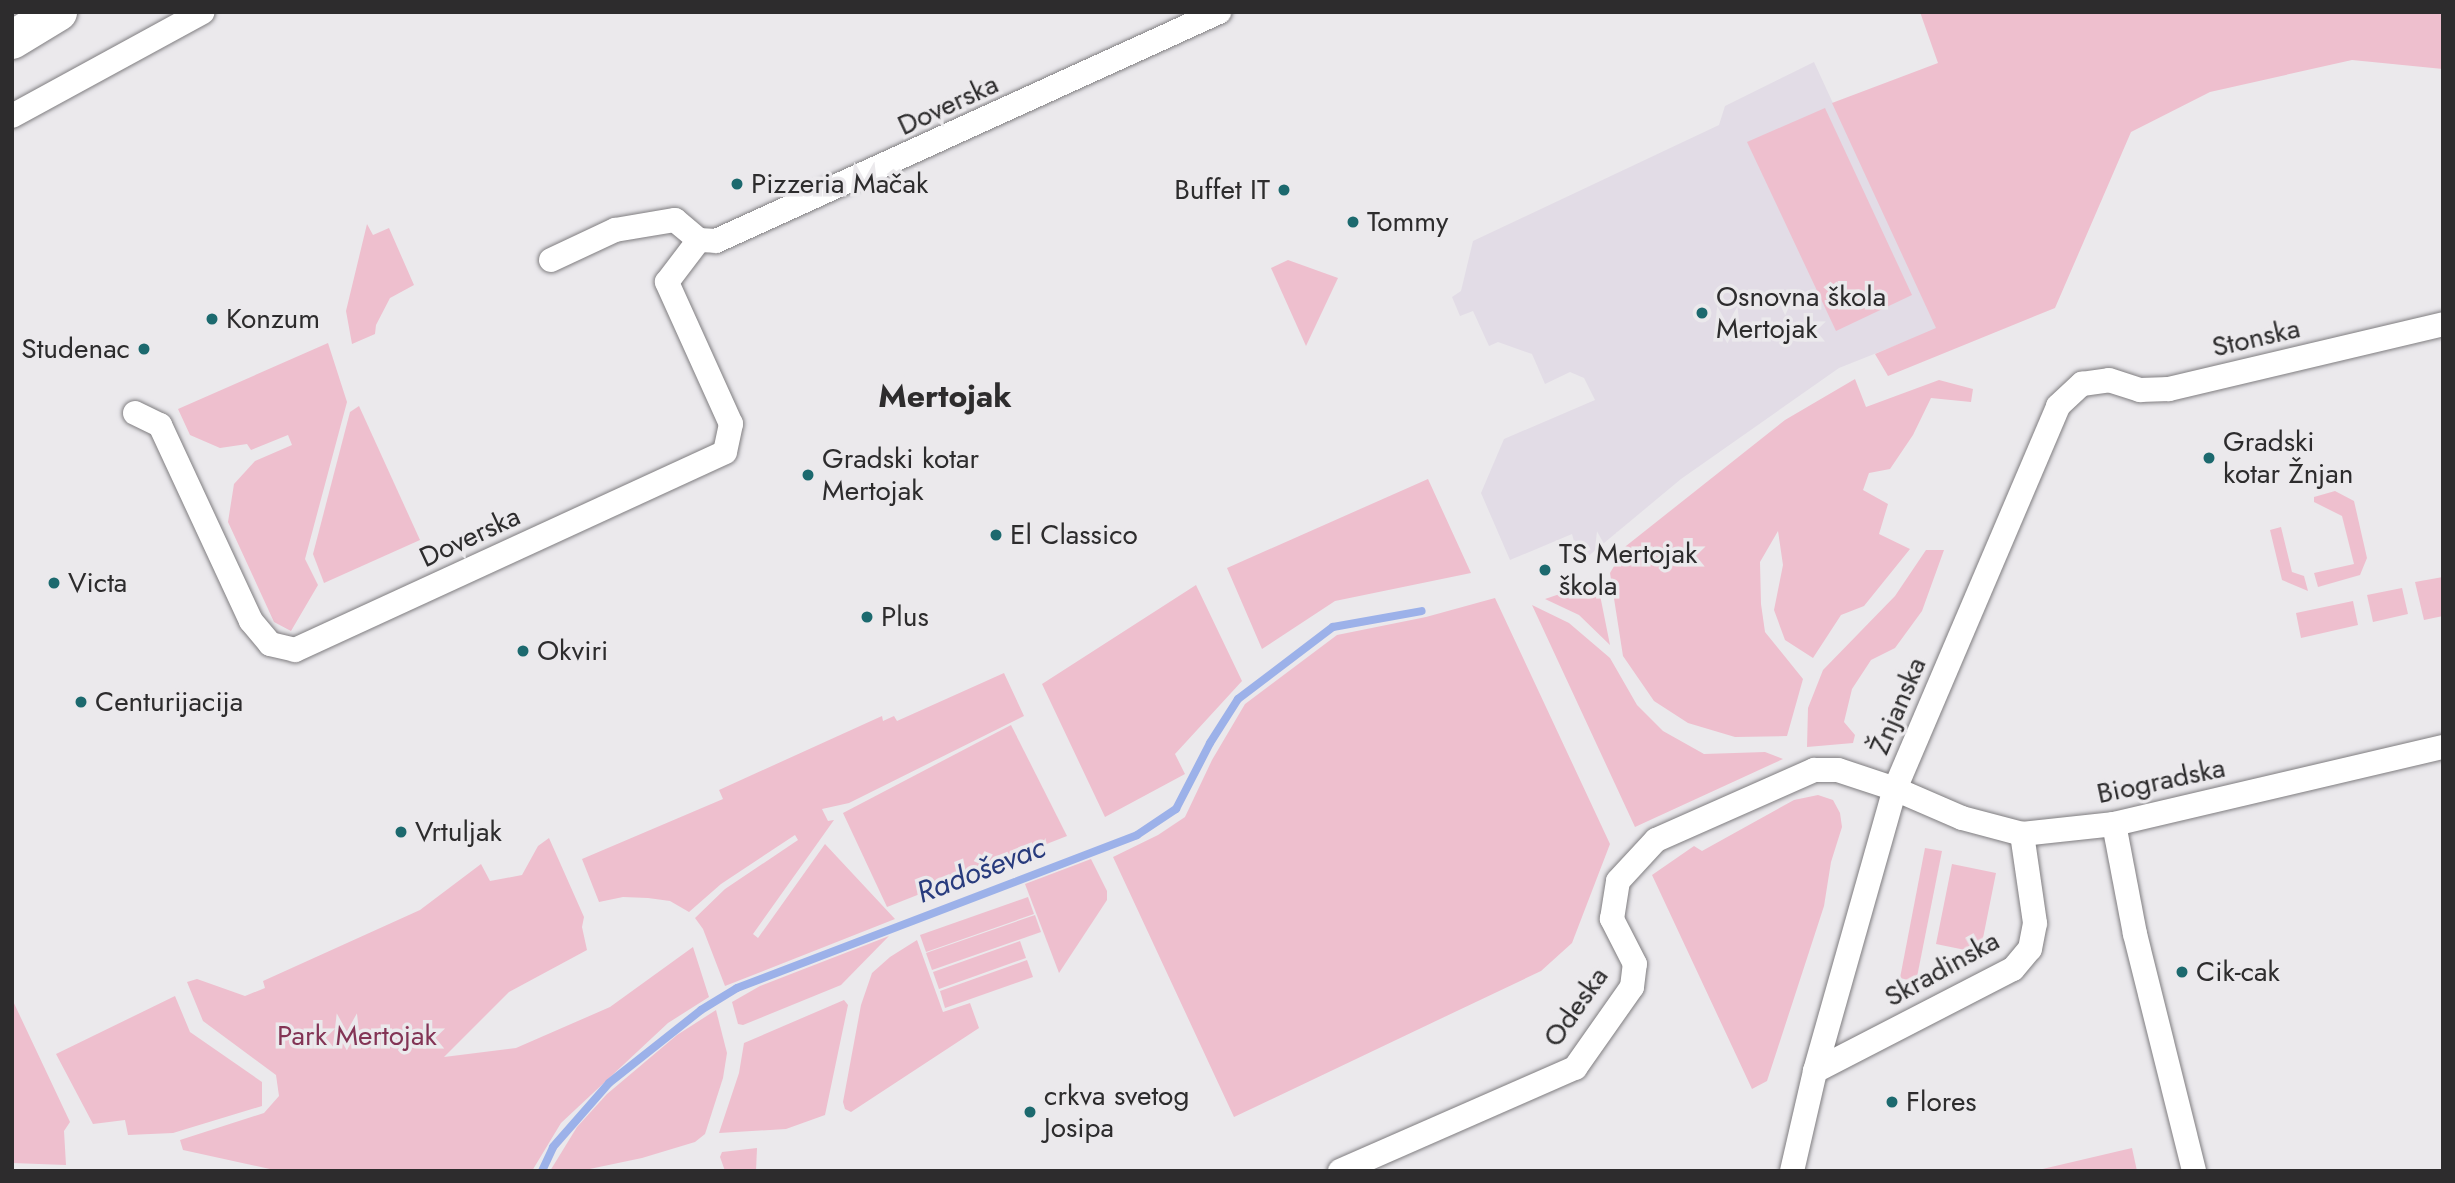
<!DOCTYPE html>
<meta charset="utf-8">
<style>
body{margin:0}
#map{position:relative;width:2455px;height:1183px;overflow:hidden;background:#ebe9ec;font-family:Jost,sans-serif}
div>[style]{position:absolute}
.built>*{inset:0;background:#e2dce6}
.green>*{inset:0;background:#eebfce}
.stream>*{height:8px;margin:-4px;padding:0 4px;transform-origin:4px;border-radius:4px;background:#9cb1e9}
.roads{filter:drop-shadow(0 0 2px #7f7d80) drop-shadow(0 0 2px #7f7d80)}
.street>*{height:24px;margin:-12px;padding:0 12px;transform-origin:12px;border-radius:12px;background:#fff}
.primary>*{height:38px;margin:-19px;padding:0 19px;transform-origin:19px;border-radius:19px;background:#fff}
.dots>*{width:19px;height:19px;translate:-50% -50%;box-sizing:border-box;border:4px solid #ebe9ec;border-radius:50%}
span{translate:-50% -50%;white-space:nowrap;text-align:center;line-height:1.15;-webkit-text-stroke:7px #ebe9ec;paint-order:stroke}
.street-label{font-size:28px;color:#2d2c2d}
.poi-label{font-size:28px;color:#2d2c2d}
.left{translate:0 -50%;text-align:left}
.right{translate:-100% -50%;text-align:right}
.park-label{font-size:28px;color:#833455}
.water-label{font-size:30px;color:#283b7d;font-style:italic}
.quarter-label{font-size:32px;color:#2d2c2d;font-weight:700}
.frame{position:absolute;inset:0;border:14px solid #2d2c2d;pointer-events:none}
</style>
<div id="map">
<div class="built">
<div style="clip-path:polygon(1814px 62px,1937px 329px,1839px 368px,1681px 479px,1580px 563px,1572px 534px,1510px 560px,1481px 493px,1504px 439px,1595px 400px,1584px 378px,1570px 372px,1545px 384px,1532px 354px,1498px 342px,1489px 346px,1473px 311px,1460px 316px,1452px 297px,1461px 291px,1473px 241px,1719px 125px,1725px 106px)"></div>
</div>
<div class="green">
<div style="clip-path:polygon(1920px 12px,2443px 12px,2443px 69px,2352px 60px,2210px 92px,2131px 132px,2055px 308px,1888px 376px,1875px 354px,1936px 328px,1832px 103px,1938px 63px)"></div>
<div style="clip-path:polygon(1825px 108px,1912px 295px,1836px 331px,1747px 142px)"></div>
<div style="clip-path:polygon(367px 224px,373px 235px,389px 228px,414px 285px,390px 298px,376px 325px,375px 334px,352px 344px,346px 311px)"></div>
<div style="clip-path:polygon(1288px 260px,1338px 278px,1306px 346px,1271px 268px)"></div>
<div style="clip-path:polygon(328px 343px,347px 402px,305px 559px,318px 585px,291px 631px,274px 622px,228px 522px,234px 484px,255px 461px,292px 445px,288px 435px,251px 450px,247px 444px,220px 448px,190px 435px,178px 409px)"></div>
<div style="clip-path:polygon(1855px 379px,1866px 407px,1939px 380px,1973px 389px,1971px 402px,1931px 398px,1913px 435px,1890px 469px,1869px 473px,1863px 490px,1888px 504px,1879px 534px,1910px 549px,1864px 606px,1841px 615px,1813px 658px,1785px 640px,1774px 610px,1783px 565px,1778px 531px,1760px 562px,1761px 604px,1765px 632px,1803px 679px,1787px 736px,1735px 737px,1688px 723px,1654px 701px,1623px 656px,1610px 573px,1626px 546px,1785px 420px)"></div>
<div style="clip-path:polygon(359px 406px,420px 540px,324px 583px,313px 554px,350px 412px)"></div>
<div style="clip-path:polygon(1428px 479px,1471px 573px,1335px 601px,1262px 649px,1227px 568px)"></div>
<div style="clip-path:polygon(2335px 491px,2354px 501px,2367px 558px,2360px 575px,2318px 587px,2314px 573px,2354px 564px,2342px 516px,2314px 502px,2314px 497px)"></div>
<div style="clip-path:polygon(2281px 527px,2292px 572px,2304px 576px,2308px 591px,2282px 580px,2270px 530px)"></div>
<div style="clip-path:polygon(1926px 550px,1944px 550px,1922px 611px,1895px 648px,1871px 660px,1852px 689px,1844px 722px,1855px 735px,1853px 743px,1807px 747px,1808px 708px,1823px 670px,1895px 596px)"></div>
<div style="clip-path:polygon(2443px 577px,2443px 616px,2424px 620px,2415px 582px)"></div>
<div style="clip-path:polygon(1589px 584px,1599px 590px,1610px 645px,1579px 615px,1545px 599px)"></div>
<div style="clip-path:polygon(1196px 585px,1242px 681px,1175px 754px,1185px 774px,1105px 817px,1042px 684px)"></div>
<div style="clip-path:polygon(2402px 588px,2408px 614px,2373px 622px,2367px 595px)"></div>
<div style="clip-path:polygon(1495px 598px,1610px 844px,1572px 943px,1541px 971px,1234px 1117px,1113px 857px,1158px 835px,1185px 817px,1212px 760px,1245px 704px,1337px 635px,1426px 617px)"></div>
<div style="clip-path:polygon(2353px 601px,2358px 625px,2301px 638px,2296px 613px)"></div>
<div style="clip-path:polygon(1532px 605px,1569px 623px,1610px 658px,1637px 705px,1663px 731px,1704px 754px,1765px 752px,1783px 759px,1635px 827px)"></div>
<div style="clip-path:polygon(1004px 673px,1024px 716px,849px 803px,822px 809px,828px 821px,834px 820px,753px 934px,758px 938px,825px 844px,895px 919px,725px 986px,703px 929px,695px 918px,725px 889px,798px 840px,795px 835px,721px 884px,689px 912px,670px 901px,648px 898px,623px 897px,599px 902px,582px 859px,723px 799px,719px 790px,882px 716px,883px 721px,894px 716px,897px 721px)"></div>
<div style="clip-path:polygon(1011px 725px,1067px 836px,887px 907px,843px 813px)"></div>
<div style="clip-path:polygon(1818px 795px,1833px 800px,1840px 813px,1842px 827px,1831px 862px,1824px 906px,1767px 1081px,1752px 1089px,1652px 875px,1694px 846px,1702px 851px,1794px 800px)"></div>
<div style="clip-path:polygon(549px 838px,584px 917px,582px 927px,587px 950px,509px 992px,444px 1057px,516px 1048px,610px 1007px,693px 947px,709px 997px,668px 1023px,561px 1123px,532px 1171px,279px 1171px,183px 1150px,180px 1140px,264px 1113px,279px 1096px,276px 1075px,203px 1021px,187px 982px,197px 979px,245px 996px,265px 988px,263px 981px,420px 910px,481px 864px,490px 881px,522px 875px,538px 846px)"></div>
<div style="clip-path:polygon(1925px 848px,1942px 851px,1916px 982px,1900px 978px)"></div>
<div style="clip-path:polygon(1091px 859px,1107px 891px,1107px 900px,1059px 973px,1025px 884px)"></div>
<div style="clip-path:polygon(1952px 864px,1996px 873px,1980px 953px,1936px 944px)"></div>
<div style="clip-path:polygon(1028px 897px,1034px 914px,926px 952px,920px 935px)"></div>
<div style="clip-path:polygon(1035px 915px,1041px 932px,932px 970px,926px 953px)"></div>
<div style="clip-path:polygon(889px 936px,841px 985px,743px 1025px,738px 1024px,732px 1002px,760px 986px)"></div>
<div style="clip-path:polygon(917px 940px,943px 1012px,970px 1003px,979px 1028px,851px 1112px,845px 1109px,843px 1102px,861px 1005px,872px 973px,890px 957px)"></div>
<div style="clip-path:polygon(1020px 941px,1026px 958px,939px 989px,933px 972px)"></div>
<div style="clip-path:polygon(1027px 960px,1033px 977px,945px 1008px,940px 991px)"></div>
<div style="clip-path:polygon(175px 996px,190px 1032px,262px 1082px,262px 1106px,173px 1133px,128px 1135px,125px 1120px,93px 1124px,56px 1054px)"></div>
<div style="clip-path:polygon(12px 999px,70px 1122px,64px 1131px,66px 1165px,12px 1163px)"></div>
<div style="clip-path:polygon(844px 1000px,848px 1005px,825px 1115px,786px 1129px,719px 1133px,739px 1073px,744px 1043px)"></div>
<div style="clip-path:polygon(716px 1010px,727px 1053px,723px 1078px,705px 1134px,695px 1142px,642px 1158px,580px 1171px,550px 1171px,577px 1127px,607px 1094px,677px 1035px)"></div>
<div style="clip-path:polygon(757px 1148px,756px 1171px,725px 1171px,720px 1157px,722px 1152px)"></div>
<div style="clip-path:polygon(2132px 1148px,2137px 1171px,2034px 1171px)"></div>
</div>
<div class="stream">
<div style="left:542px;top:1171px;width:26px;rotate:-65deg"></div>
<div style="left:553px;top:1147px;width:85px;rotate:-48.8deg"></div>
<div style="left:609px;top:1083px;width:117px;rotate:-38.4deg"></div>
<div style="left:701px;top:1010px;width:42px;rotate:-31.4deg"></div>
<div style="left:737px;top:988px;width:428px;rotate:-20.9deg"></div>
<div style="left:1137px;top:835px;width:47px;rotate:-33.7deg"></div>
<div style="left:1176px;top:809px;width:74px;rotate:-62.7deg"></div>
<div style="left:1210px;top:743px;width:52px;rotate:-57.5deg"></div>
<div style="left:1238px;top:699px;width:119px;rotate:-37.2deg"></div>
<div style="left:1333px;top:627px;width:90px;rotate:-10.2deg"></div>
</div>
<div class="roads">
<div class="street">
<div style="left:12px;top:116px;width:217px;rotate:-28.6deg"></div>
<div style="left:551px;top:260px;width:71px;rotate:-25.1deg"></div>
<div style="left:615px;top:230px;width:61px;rotate:-9.5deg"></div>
<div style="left:675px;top:220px;width:31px;rotate:40deg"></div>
<div style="left:699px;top:240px;width:17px;rotate:3deg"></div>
<div style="left:716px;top:241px;width:553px;rotate:-24.48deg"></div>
<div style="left:135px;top:413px;width:28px;rotate:26deg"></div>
<div style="left:160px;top:425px;width:216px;rotate:65.1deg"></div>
<div style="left:251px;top:621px;width:30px;rotate:50deg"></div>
<div style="left:270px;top:644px;width:26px;rotate:13deg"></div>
<div style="left:295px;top:650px;width:473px;rotate:-24.7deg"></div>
<div style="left:725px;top:452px;width:29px;rotate:-78deg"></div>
<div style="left:731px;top:424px;width:156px;rotate:-114.3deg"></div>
<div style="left:667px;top:282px;width:53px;rotate:-52.7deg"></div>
<div style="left:2114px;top:824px;width:112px;rotate:79.2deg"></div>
<div style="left:2135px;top:934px;width:244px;rotate:76deg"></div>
<div style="left:1815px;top:1071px;width:223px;rotate:-27.3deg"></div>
<div style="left:2013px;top:969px;width:26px;rotate:-50deg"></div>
<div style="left:2030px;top:949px;width:26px;rotate:-79deg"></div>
<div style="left:2035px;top:923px;width:90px;rotate:-98.3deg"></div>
<div style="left:1340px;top:1171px;width:257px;rotate:-23.7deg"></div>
<div style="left:1575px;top:1068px;width:99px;rotate:-54.9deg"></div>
<div style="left:1632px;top:987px;width:23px;rotate:-83deg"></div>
<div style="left:1635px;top:964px;width:51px;rotate:-117.1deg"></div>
<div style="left:1612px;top:919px;width:38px;rotate:-81deg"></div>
<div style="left:1618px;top:881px;width:56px;rotate:-47.2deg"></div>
<div style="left:1656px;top:840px;width:173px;rotate:-23.9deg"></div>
<div style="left:1814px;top:770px;width:24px"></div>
<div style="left:1838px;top:770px;width:60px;rotate:18.4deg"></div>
<div style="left:1895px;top:789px;width:73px;rotate:23.4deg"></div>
<div style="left:1962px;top:818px;width:62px;rotate:14.9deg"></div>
<div style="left:2022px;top:834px;width:93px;rotate:-6.2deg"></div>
<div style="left:2114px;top:824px;width:338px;rotate:-13.2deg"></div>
<div style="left:1792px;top:1171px;width:103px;rotate:-77deg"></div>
<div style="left:1815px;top:1071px;width:293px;rotate:-74.2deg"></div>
<div style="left:1895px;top:789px;width:416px;rotate:-66.9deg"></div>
<div style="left:2058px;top:406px;width:33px;rotate:-43deg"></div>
<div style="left:2082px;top:384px;width:27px;rotate:-8deg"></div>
<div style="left:2109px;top:380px;width:33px;rotate:18deg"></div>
<div style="left:2140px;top:390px;width:29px;rotate:-2deg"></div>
<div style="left:2169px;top:389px;width:282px;rotate:-13.3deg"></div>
</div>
<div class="primary">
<div style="left:12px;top:40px;width:54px;rotate:-31.3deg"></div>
</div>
</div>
<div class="dots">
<div style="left:737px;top:184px;background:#1c696e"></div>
<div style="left:1284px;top:190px;background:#1c696e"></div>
<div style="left:1353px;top:222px;background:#1c696e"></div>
<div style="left:1702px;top:313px;background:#1c696e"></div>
<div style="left:212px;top:319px;background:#1c696e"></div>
<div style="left:144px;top:349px;background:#1c696e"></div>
<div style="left:2209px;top:458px;background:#1c696e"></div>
<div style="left:808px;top:475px;background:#1c696e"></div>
<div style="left:996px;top:535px;background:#1c696e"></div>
<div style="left:1545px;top:570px;background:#1c696e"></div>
<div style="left:54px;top:583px;background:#1c696e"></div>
<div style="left:867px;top:617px;background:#1c696e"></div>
<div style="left:523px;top:651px;background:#1c696e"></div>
<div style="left:81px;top:702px;background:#1c696e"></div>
<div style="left:401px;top:832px;background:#1c696e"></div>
<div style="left:2182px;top:972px;background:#1c696e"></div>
<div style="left:1892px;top:1102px;background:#1c696e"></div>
<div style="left:1030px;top:1112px;background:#1c696e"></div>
</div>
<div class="street-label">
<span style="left:948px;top:105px;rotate:-25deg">Doverska</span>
<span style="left:2256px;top:338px;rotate:-13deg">Stonska</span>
<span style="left:470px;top:537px;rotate:-25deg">Doverska</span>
<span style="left:1898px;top:706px;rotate:-67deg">Žnjanska</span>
<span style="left:2161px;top:781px;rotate:-12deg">Biogradska</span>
<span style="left:1942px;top:969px;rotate:-29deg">Skradinska</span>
<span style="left:1576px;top:1007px;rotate:-55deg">Odeska</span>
</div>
<div class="poi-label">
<span class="left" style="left:751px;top:184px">Pizzeria Mačak</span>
<span class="right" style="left:1270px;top:190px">Buffet IT</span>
<span class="left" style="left:1367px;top:222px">Tommy</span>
<span class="left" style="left:1716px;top:313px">Osnovna škola<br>Mertojak</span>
<span class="left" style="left:226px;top:319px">Konzum</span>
<span class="right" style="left:130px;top:349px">Studenac</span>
<span class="left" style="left:2223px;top:458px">Gradski<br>kotar Žnjan</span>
<span class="left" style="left:822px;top:475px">Gradski kotar<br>Mertojak</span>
<span class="left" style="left:1010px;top:535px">El Classico</span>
<span class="left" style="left:1559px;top:570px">TS Mertojak<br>škola</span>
<span class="left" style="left:68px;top:583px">Victa</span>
<span class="left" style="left:881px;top:617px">Plus</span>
<span class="left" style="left:537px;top:651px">Okviri</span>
<span class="left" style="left:95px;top:702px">Centurijacija</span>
<span class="left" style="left:415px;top:832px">Vrtuljak</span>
<span class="left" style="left:2196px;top:972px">Cik-cak</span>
<span class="left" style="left:1044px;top:1112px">crkva svetog<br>Josipa</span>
<span class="left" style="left:1906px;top:1102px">Flores</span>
</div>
<div class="park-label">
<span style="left:357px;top:1036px">Park Mertojak</span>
</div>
<div class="water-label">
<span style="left:981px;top:870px;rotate:-21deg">Radoševac</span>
</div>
<div class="quarter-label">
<span style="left:945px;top:396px">Mertojak</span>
</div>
<div class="frame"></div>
</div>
